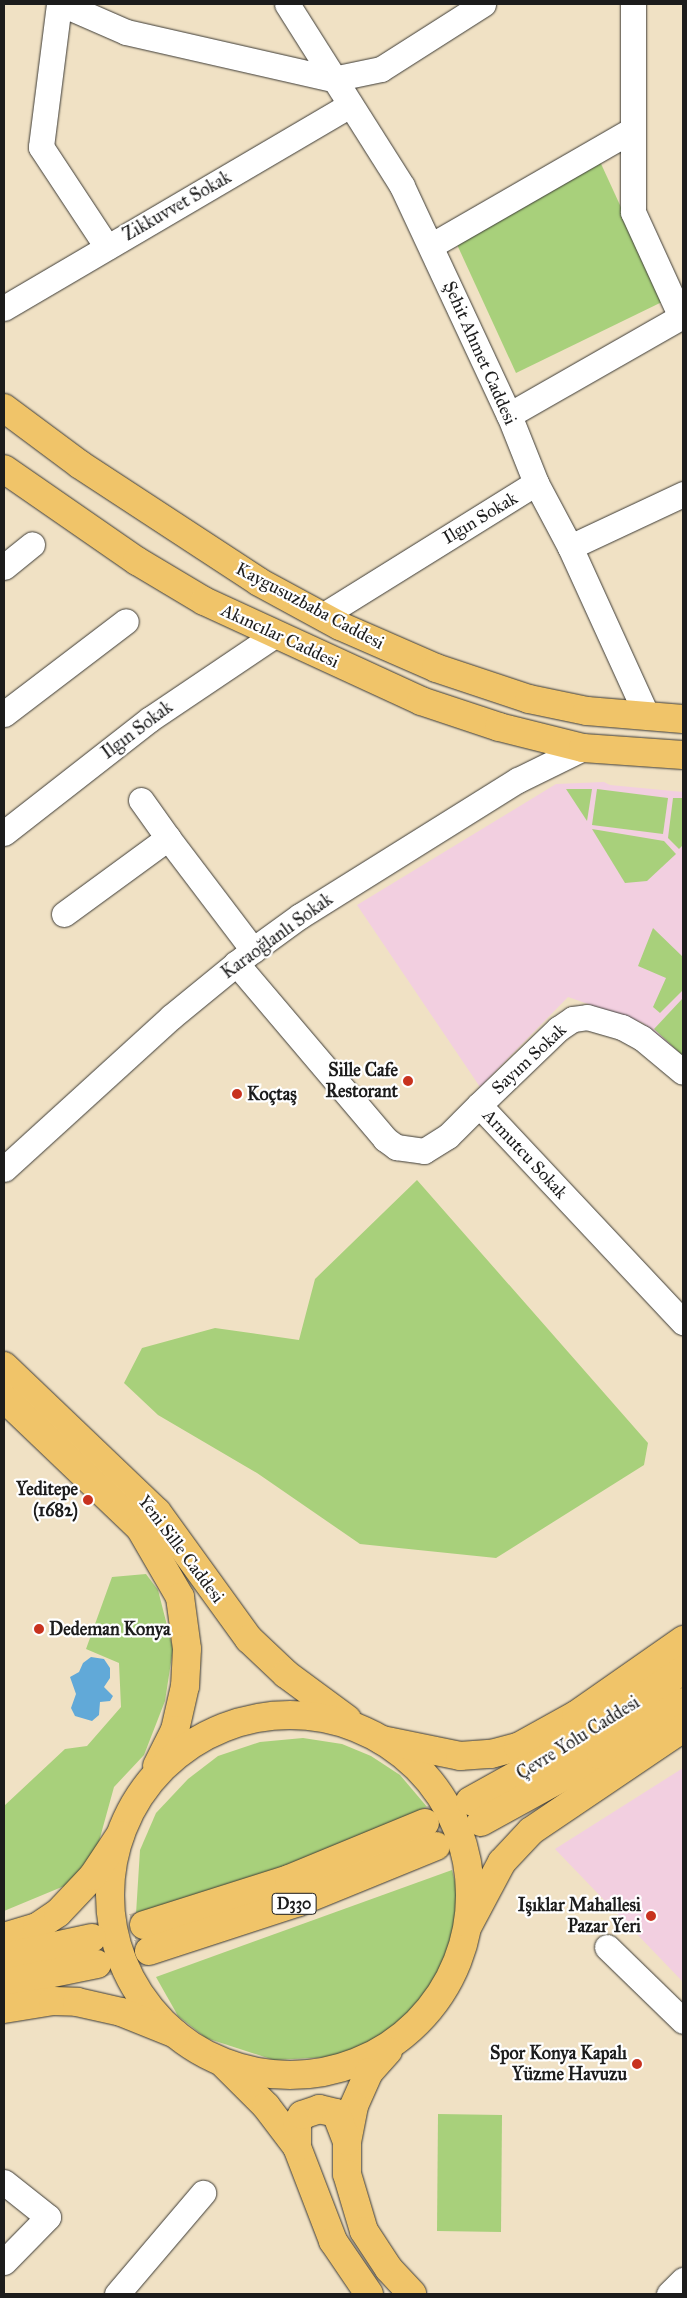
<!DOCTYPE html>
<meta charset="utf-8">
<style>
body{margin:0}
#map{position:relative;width:687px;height:2298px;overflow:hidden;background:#f0e1c4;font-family:"IM FELL Great Primer",serif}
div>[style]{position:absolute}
.built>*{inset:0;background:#f2cfe0}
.green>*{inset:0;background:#a8d07b}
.water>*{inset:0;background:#61a9d8}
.highway-tunnel>*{height:28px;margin-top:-14px;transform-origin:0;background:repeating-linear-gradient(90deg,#c6baa2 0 28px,transparent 0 42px)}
.roads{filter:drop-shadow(0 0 1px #3c3a35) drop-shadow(0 0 1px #3c3a35)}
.minor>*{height:25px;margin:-12.5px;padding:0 12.5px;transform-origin:12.5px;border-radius:12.5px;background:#fff}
.major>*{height:28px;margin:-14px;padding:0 14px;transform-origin:14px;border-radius:14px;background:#f0c469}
.major>.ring{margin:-14px;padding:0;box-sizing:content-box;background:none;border:28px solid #f0c469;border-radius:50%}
.highway>*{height:28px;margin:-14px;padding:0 14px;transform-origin:14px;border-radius:14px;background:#f0c469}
.dots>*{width:14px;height:14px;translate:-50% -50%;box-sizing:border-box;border:2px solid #fff;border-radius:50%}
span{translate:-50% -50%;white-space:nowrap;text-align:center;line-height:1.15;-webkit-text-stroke:4.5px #fff;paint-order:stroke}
.shield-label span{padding:1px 4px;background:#fff;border:1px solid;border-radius:4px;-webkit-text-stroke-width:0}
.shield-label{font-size:16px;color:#1c1c1c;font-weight:700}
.street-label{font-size:18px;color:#1c1c1c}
.poi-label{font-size:18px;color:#1c1c1c;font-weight:700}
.right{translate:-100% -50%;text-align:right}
.left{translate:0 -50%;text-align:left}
.frame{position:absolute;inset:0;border:5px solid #1c1c1c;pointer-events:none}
</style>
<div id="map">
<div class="built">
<div style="clip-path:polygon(604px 782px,610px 785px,683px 792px,683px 1057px,643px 1023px,568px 997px,480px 1087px,357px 905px,556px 784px)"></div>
<div style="clip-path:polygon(683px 1768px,683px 1982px,555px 1849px)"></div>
</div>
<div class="green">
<div style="clip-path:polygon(597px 155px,664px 301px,516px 373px,454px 238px)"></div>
<div style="clip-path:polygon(566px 789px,592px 789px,587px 821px)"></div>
<div style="clip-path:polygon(597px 789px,668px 798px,663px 834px,592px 825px)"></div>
<div style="clip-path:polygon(673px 798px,683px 798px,683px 845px,679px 849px,668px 838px)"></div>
<div style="clip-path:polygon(592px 829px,664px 841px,676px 854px,647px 881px,625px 883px)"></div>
<div style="clip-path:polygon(653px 928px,683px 957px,683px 990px,660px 1013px,653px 1007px,666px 978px,638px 966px)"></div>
<div style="clip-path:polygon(683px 998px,683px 1054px,682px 1055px,654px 1029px)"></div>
<div style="clip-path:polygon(417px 1180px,648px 1443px,644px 1465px,496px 1558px,360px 1544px,257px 1473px,158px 1415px,124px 1383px,142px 1348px,215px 1328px,299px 1340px,315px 1279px)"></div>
<div style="clip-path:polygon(146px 1574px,158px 1590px,173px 1649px,165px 1701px,144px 1755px,114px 1787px,98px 1845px,69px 1884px,4px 1911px,4px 1806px,65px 1749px,87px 1746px,121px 1707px,119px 1663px,86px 1649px,112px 1577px)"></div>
<div style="clip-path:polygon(303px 1738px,342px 1744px,371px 1756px,400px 1775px,428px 1808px,275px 1874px,136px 1914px,140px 1850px,156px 1813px,188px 1779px,218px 1756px,260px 1742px)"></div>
<div style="clip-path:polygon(452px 1870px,460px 1901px,451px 1951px,417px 2008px,389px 2034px,349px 2056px,274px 2060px,206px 2038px,178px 2016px,156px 1977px)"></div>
<div style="clip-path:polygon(438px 2114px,502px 2115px,501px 2232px,437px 2231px)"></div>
</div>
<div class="water">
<div style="clip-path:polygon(91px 1657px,104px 1659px,110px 1668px,110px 1678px,104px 1687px,113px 1696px,110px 1701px,100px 1702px,99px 1715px,92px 1721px,75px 1716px,71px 1708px,76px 1694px,70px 1677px,79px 1672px,83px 1663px)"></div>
</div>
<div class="highway-tunnel">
<div style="left:425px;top:1823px;width:50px;rotate:-26.1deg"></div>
<div style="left:436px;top:1846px;width:51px;rotate:-28.1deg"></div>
<div style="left:92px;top:1938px;width:54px;rotate:-14deg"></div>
<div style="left:97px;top:1964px;width:54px;rotate:-14deg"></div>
</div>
<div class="roads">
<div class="minor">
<div style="left:59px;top:4px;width:144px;rotate:97.2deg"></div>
<div style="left:41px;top:147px;width:120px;rotate:56.6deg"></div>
<div style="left:62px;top:4px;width:70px;rotate:23.6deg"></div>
<div style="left:126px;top:32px;width:212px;rotate:12.8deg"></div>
<div style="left:333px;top:79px;width:49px;rotate:-11.8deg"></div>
<div style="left:381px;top:69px;width:121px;rotate:-32.5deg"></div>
<div style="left:287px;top:4px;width:215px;rotate:57.7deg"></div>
<div style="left:402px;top:186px;width:253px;rotate:65deg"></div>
<div style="left:509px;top:415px;width:73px;rotate:68.3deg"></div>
<div style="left:536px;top:483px;width:72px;rotate:62deg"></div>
<div style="left:570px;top:547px;width:186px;rotate:65.5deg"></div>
<div style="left:432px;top:245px;width:231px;rotate:-29.9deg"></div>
<div style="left:4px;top:308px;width:401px;rotate:-30.4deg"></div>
<div style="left:509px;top:415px;width:198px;rotate:-29.7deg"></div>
<div style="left:681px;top:317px;width:115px;rotate:-114.6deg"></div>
<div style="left:633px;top:212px;width:208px;rotate:-90deg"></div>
<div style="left:570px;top:547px;width:125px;rotate:-25.1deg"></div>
<div style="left:4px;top:567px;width:36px;rotate:-39deg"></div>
<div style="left:322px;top:616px;width:252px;rotate:-31.9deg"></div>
<div style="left:4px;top:714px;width:153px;rotate:-37.3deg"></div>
<div style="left:141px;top:800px;width:47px;rotate:54.6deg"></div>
<div style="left:4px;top:833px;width:185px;rotate:-38deg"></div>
<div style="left:150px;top:719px;width:152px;rotate:-34deg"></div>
<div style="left:64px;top:914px;width:129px;rotate:-36.2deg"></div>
<div style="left:168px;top:838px;width:141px;rotate:52.8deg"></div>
<div style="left:236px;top:963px;width:231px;rotate:49.7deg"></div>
<div style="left:385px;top:1139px;width:14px;rotate:36deg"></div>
<div style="left:396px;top:1147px;width:28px;rotate:8deg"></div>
<div style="left:424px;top:1151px;width:28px;rotate:-32deg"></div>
<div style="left:448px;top:1136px;width:44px;rotate:-45deg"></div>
<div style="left:479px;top:1105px;width:298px;rotate:46.8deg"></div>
<div style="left:479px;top:1105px;width:110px;rotate:-43.9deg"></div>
<div style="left:558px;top:1029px;width:18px;rotate:-34deg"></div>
<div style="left:573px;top:1019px;width:14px;rotate:-8deg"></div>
<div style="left:587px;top:1017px;width:36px;rotate:16deg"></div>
<div style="left:622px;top:1027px;width:23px;rotate:29deg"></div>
<div style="left:642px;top:1038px;width:53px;rotate:39.7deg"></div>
<div style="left:4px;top:1169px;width:226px;rotate:-42.3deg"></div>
<div style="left:171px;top:1017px;width:106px;rotate:-39.3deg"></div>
<div style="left:253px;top:950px;width:58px;rotate:-35.9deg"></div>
<div style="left:300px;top:916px;width:257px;rotate:-32deg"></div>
<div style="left:518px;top:780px;width:72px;rotate:-26.2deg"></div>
<div style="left:607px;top:1947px;width:106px;rotate:44.2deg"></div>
<div style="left:4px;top:2182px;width:56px;rotate:38.5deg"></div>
<div style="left:48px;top:2217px;width:63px;rotate:134.4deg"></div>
<div style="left:117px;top:2294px;width:133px;rotate:-49.6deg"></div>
<div style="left:669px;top:2294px;width:20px;rotate:-45deg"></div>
</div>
<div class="major">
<div style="left:4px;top:408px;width:94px;rotate:36.7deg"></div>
<div style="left:79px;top:464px;width:215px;rotate:33.2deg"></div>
<div style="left:259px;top:582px;width:92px;rotate:28.5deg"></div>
<div style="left:340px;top:626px;width:105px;rotate:23.6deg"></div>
<div style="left:436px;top:668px;width:98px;rotate:18.4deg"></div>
<div style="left:529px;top:699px;width:59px;rotate:11.7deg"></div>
<div style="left:587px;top:711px;width:96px;rotate:4.8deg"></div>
<div style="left:4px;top:469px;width:162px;rotate:34.7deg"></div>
<div style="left:137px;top:561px;width:78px;rotate:30.8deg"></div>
<div style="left:204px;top:601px;width:239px;rotate:24.7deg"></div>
<div style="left:421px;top:701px;width:82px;rotate:18.4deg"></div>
<div style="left:499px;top:727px;width:87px;rotate:14deg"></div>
<div style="left:583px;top:748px;width:100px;rotate:4deg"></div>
<div style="left:4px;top:1366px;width:211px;rotate:43.7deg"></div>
<div style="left:157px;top:1512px;width:157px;rotate:54.1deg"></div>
<div style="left:249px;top:1639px;width:51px;rotate:43.4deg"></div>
<div style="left:286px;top:1674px;width:76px;rotate:36.4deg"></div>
<div style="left:4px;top:1398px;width:188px;rotate:43.7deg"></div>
<div style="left:140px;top:1528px;width:80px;rotate:59.9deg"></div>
<div style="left:180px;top:1597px;width:52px;rotate:82.3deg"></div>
<div style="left:187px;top:1649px;width:37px;rotate:93deg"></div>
<div style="left:185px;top:1686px;width:45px;rotate:102.8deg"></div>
<div style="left:175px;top:1730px;width:40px;rotate:116.6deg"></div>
<div class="ring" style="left:110px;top:1715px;width:332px;height:332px"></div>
<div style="left:388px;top:2051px;width:28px;rotate:132deg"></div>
<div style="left:369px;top:2072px;width:37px;rotate:114deg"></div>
<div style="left:354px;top:2106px;width:36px;rotate:101deg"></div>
<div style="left:347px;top:2141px;width:33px;rotate:90deg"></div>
<div style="left:347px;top:2174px;width:59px;rotate:73.4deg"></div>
<div style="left:364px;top:2231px;width:45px;rotate:56.7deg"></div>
<div style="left:389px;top:2269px;width:34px;rotate:47deg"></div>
<div style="left:223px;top:2063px;width:61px;rotate:45deg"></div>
<div style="left:266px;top:2106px;width:51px;rotate:52.9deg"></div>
<div style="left:297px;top:2147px;width:101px;rotate:69deg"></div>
<div style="left:333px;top:2241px;width:64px;rotate:55.8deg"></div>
<div style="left:297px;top:2147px;width:23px;rotate:-90deg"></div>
<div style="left:297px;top:2124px;width:10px;rotate:-61deg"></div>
<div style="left:302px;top:2115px;width:18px;rotate:-19deg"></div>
<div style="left:319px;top:2109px;width:17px;rotate:13deg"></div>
<div style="left:336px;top:2113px;width:30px;rotate:69deg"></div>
</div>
<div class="highway">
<div style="left:382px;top:1740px;width:80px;rotate:11.6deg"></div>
<div style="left:460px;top:1756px;width:31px;rotate:-4deg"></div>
<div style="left:491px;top:1754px;width:28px;rotate:-15deg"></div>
<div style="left:518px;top:1747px;width:66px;rotate:-28.9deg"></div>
<div style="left:576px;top:1715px;width:131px;rotate:-35deg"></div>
<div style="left:470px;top:1801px;width:119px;rotate:-29.1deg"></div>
<div style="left:574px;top:1743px;width:131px;rotate:-33.8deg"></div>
<div style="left:481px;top:1822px;width:137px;rotate:-28.8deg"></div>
<div style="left:601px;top:1756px;width:98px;rotate:-33.4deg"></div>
<div style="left:469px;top:1924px;width:70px;rotate:-62deg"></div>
<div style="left:502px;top:1862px;width:42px;rotate:-46.9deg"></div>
<div style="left:531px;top:1831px;width:184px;rotate:-34.1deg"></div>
<div style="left:144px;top:1925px;width:152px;rotate:-17.6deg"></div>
<div style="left:289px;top:1879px;width:147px;rotate:-22.4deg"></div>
<div style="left:4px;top:1937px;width:34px;rotate:-17deg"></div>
<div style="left:37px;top:1927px;width:25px;rotate:-34deg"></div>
<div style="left:58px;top:1913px;width:51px;rotate:-46.6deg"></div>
<div style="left:93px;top:1876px;width:49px;rotate:-56.6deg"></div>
<div style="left:149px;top:1951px;width:158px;rotate:-18.1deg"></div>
<div style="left:299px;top:1902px;width:148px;rotate:-22.2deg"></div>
<div style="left:4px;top:1957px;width:90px;rotate:-12.2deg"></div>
<div style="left:4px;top:1983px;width:95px;rotate:-11.5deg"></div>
<div style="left:4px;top:2009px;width:50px;rotate:-9.3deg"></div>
<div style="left:53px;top:2001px;width:24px;rotate:2deg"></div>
<div style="left:77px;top:2002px;width:45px;rotate:12.8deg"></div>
<div style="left:121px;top:2012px;width:59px;rotate:21.8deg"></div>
</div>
</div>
<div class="dots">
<div style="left:408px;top:1081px;background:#c8321e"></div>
<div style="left:237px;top:1094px;background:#c8321e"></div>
<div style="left:88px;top:1500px;background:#c8321e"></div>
<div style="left:39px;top:1629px;background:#c8321e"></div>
<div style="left:651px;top:1916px;background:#c8321e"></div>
<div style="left:637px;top:2064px;background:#c8321e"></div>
</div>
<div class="shield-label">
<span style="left:294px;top:1904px">D330</span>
</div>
<div class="street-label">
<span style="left:177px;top:206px;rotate:-30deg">Zikkuvvet Sokak</span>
<span style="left:480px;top:353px;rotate:66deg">Şehit Ahmet Caddesi</span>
<span style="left:480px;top:518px;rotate:-31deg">Ilgın Sokak</span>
<span style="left:310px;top:606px;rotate:28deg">Kaygusuzbaba Caddesi</span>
<span style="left:280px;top:636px;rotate:25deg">Akıncılar Caddesi</span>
<span style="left:137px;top:730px;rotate:-37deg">Ilgın Sokak</span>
<span style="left:277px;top:936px;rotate:-36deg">Karaoğlanlı Sokak</span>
<span style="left:529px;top:1059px;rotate:-43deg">Sayım Sokak</span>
<span style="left:525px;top:1154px;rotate:47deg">Armutcu Sokak</span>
<span style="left:181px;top:1549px;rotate:53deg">Yeni Sille Caddesi</span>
<span style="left:578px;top:1738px;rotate:-32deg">Çevre Yolu Caddesi</span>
</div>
<div class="poi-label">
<span class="right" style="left:398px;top:1081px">Sille Cafe<br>Restorant</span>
<span class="left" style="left:247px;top:1094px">Koçtaş</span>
<span class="right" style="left:78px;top:1500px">Yeditepe<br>(1682)</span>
<span class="left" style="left:49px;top:1629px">Dedeman Konya</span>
<span class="right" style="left:641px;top:1916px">Işıklar Mahallesi<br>Pazar Yeri</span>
<span class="right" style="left:627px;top:2064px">Spor Konya Kapalı<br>Yüzme Havuzu</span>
</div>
<div class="frame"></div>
</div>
